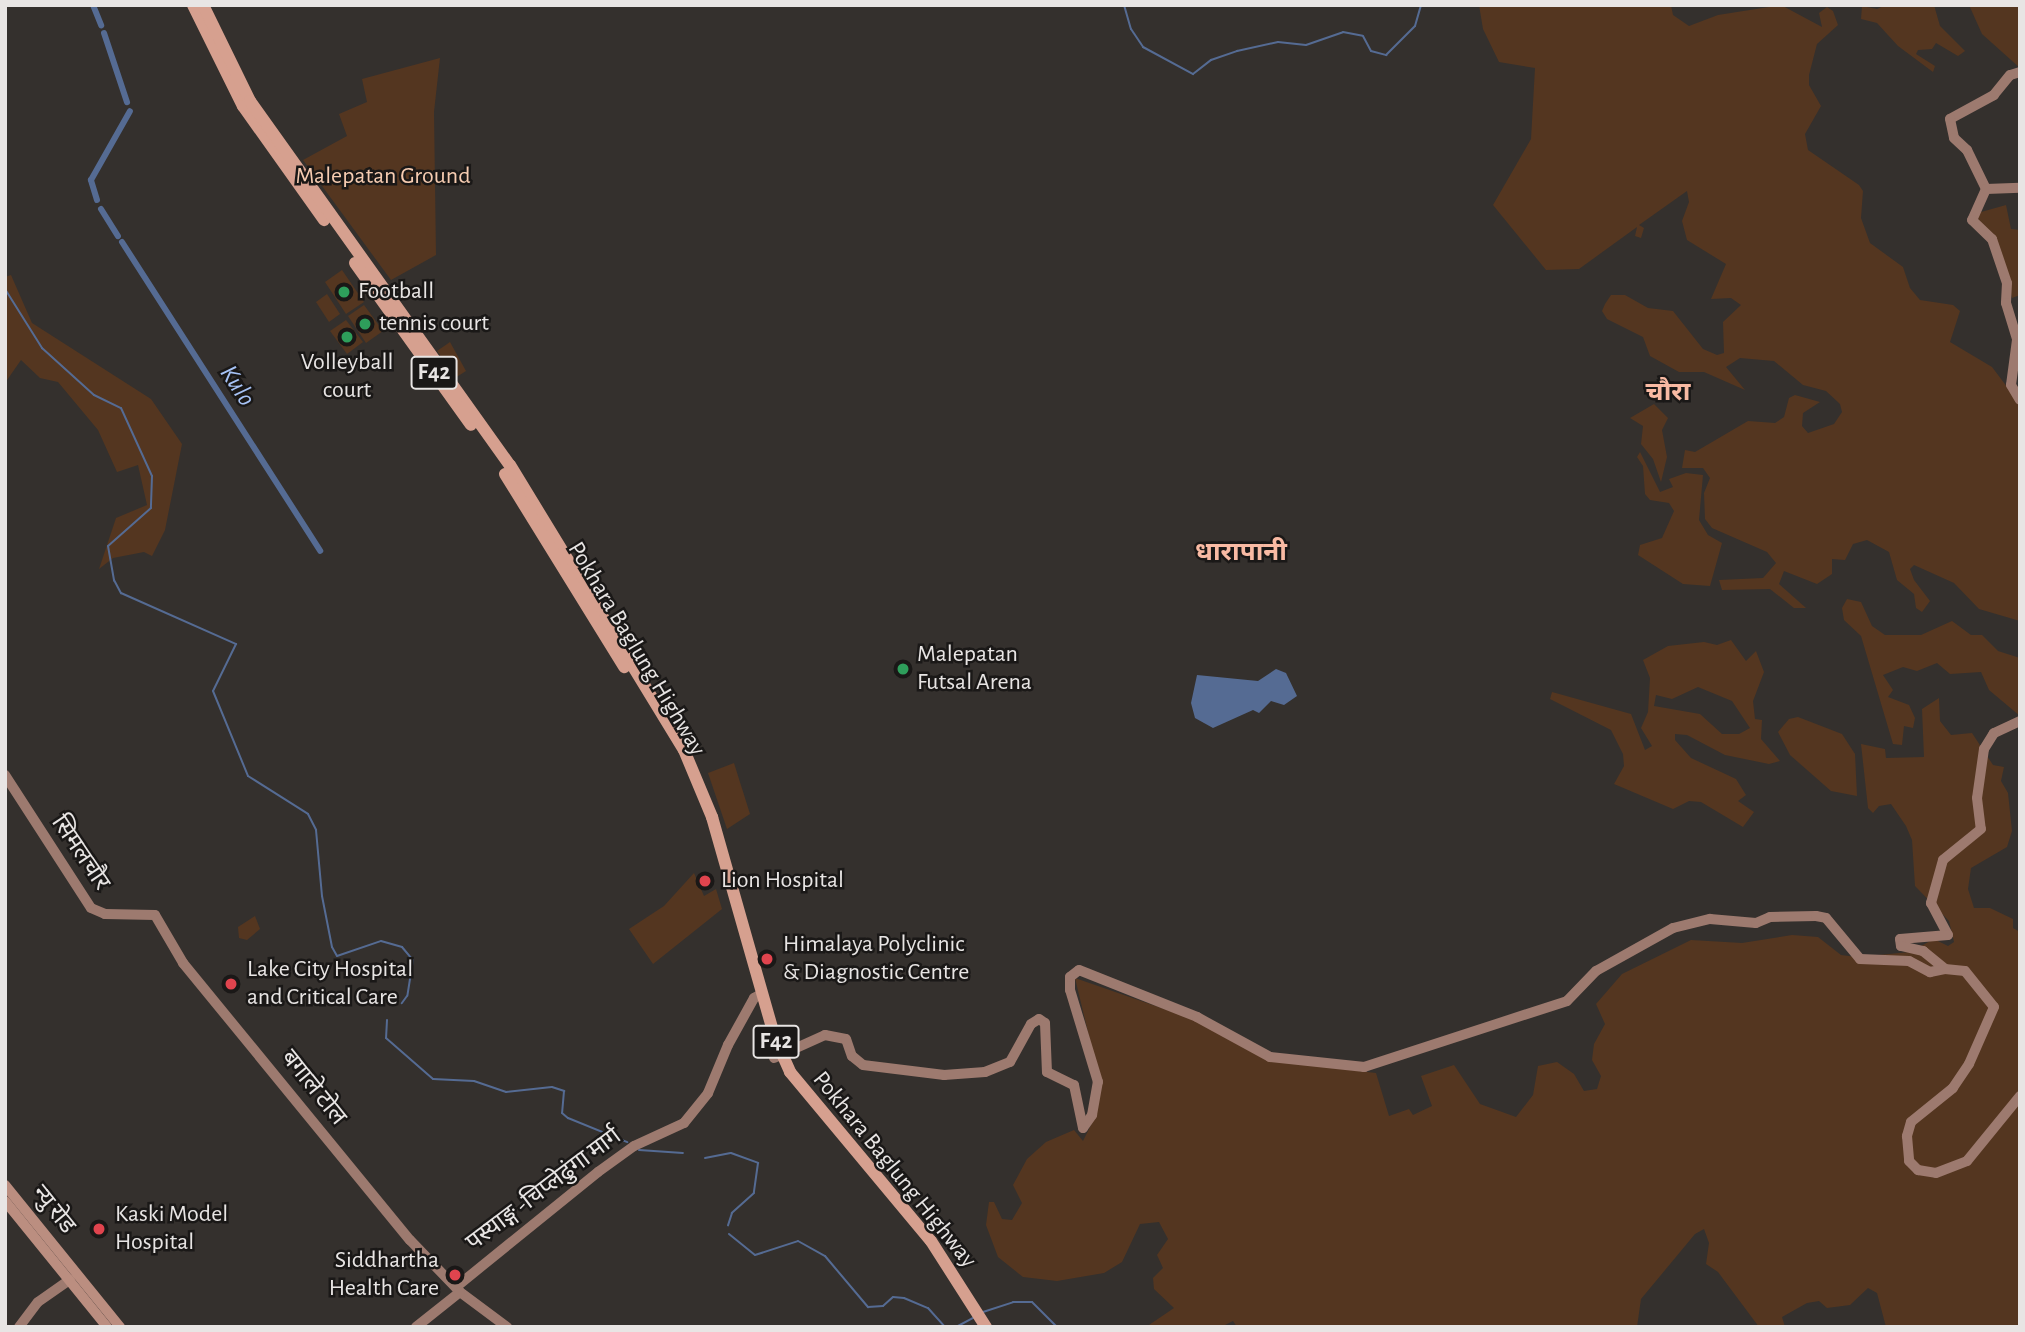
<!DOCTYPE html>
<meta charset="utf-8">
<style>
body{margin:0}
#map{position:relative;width:2025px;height:1332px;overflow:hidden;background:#34302d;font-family:"Alegreya Sans","Noto Sans Devanagari",sans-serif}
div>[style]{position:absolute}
.green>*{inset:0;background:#543620}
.water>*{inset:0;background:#556b93}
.stream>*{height:2px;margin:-1px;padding:0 1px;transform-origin:1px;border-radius:1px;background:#556b93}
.canal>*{height:6px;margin:-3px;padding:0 3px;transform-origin:3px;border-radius:3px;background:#556b93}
.secondary>*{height:10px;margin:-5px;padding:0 5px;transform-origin:5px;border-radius:5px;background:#9d7a6f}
.primary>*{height:10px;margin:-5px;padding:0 5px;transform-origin:5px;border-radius:5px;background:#bb8e80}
.highway>*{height:12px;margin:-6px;padding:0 6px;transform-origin:6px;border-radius:6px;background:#d6a08f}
.dots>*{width:19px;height:19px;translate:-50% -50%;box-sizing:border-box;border:4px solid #1a1817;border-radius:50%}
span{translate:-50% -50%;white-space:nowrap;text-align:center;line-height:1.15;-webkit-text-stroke:5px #1a1817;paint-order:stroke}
.shield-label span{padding:2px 5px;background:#1a1817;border:2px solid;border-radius:5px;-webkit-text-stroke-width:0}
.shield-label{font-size:23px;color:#e8e5e4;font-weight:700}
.park-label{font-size:24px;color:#f6ccb1}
.poi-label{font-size:24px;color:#e8e5e4}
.left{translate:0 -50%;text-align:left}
.right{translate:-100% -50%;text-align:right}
.street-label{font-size:24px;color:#e8e5e4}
.water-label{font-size:26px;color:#a7c3f6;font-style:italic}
.neighbourhood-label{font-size:26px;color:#f9baa3;font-weight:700}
.frame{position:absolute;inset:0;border:7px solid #e8e5e4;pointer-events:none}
</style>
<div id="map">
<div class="green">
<div style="clip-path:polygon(1479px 5px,1671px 5px,1673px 15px,1689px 26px,1718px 15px,1781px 5px,1822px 27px,1819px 13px,1827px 7px,1833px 11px,1838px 25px,1817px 44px,1809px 75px,1809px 85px,1821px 106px,1805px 134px,1808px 150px,1859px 185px,1863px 191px,1861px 218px,1870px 243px,1903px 267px,1910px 288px,1920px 300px,1953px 305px,1960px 311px,1950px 342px,1992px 367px,2020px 404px,2020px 621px,1979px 609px,1954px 583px,1914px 565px,1910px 569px,1914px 580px,1930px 601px,1922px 612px,1916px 608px,1914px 594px,1897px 580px,1889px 552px,1867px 540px,1853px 544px,1845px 560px,1832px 559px,1832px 574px,1817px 584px,1784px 571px,1779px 584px,1806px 608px,1794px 608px,1770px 589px,1722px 590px,1719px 580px,1763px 578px,1776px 563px,1767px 552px,1712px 528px,1705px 519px,1704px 493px,1710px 478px,1703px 468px,1682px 468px,1685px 450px,1695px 452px,1748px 421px,1775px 423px,1784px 417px,1789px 398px,1795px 395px,1820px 402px,1803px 413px,1802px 426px,1808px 433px,1834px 424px,1842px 412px,1840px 404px,1826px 391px,1803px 385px,1774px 361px,1740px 358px,1726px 367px,1745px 390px,1704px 372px,1679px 372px,1650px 356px,1643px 337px,1607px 319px,1602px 311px,1605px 304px,1611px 295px,1625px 295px,1648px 308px,1673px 311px,1703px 349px,1717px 355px,1724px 353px,1723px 322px,1741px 305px,1731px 298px,1711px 299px,1726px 264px,1687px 240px,1682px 221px,1689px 202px,1687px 191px,1639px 225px,1644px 228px,1641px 238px,1635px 236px,1637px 227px,1579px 269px,1546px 270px,1493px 205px,1531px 139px,1535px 68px,1499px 62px,1483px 29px)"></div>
<div style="clip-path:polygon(1886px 5px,1934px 5px,1940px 26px,1965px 51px,1958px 56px,1936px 43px,1932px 49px,1918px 50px,1916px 54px,1935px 66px,1933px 72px,1898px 46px,1877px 23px,1861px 19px,1862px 6px,1877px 9px)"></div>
<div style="clip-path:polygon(1969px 5px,2020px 5px,2020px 68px,1982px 34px)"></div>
<div style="clip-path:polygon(440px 58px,434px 112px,436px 255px,391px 280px,303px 160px,347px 136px,339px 114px,367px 102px,362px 79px)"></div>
<div style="clip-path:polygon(2006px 205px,2011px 229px,2020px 230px,2020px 295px,2012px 298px,1999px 246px,1974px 214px)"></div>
<div style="clip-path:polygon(342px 270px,364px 302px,346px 314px,325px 282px)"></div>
<div style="clip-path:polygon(11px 275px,32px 323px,151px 399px,182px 444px,165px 530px,152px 556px,144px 552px,113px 558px,99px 569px,116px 518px,147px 505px,138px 465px,117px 472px,98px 430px,58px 382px,40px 378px,21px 360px,5px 383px,5px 277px)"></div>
<div style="clip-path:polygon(327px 294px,340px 314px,329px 322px,316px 302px)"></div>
<div style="clip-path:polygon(364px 305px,383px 331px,366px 343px,348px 316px)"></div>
<div style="clip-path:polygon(346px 320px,363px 342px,347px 354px,330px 331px)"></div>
<div style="clip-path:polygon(450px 342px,466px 371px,455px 378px,437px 351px)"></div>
<div style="clip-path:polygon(1654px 404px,1668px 418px,1662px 430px,1667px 457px,1661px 482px,1653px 459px,1641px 444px,1643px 426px,1630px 418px)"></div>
<div style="clip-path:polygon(1640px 452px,1660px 492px,1673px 487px,1669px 479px,1686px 473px,1703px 475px,1699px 520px,1708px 535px,1722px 543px,1710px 586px,1683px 584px,1638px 555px,1640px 545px,1662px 538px,1674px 511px,1669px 503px,1650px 500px,1645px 494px,1643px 466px,1637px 457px)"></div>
<div style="clip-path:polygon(1847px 599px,1861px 602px,1872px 626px,1885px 635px,1921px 635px,1952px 621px,1971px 635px,1982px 635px,1998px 651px,2020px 658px,2020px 716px,1989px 690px,1981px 672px,1950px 674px,1937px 663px,1917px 671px,1903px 667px,1883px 675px,1893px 690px,1888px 697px,1909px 705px,1915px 718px,1913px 728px,1904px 726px,1902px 745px,1893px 744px,1861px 636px,1844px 620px,1842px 608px)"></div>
<div style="clip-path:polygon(evenodd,1731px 640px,1746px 661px,1756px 651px,1764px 672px,1753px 701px,1755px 719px,1762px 720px,1761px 739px,1780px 761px,1769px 764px,1725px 755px,1687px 735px,1675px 734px,1675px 740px,1691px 758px,1736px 779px,1746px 795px,1738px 801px,1754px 812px,1743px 827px,1701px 802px,1689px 801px,1673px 809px,1614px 784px,1624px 766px,1623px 754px,1611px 730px,1550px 699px,1552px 692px,1631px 714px,1645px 750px,1652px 746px,1641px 728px,1648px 712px,1650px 678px,1643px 660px,1668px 646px,1704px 642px,1717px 645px,1731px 640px,1698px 687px,1732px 701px,1750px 728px,1739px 734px,1722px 734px,1700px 714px,1654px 706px,1656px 695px,1672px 699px,1698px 687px)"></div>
<div style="clip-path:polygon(1939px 698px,1940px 721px,1951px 735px,1972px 733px,1993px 765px,2004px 767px,2001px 781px,2008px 793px,2012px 831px,2007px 847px,1971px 868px,1968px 889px,1974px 908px,1990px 908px,2013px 919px,2013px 928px,2020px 932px,2020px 1327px,1886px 1327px,1877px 1293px,1868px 1288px,1850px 1305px,1827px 1308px,1819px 1301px,1807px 1303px,1782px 1317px,1785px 1327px,1759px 1327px,1718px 1272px,1706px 1264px,1709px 1243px,1704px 1229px,1695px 1234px,1641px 1299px,1637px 1327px,1237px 1327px,1233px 1321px,1221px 1327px,1146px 1327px,1174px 1308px,1154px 1289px,1153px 1278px,1163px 1268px,1157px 1255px,1168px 1239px,1159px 1222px,1140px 1224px,1122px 1262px,1104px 1273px,1057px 1281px,1023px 1277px,998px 1257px,986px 1225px,989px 1202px,994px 1202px,1002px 1219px,1012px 1220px,1022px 1203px,1013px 1185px,1027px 1159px,1046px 1142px,1074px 1130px,1083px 1141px,1095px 1117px,1093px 1053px,1075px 978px,1193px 1019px,1251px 1051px,1316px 1066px,1376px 1073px,1389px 1116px,1409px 1109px,1413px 1115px,1432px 1106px,1421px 1076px,1454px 1065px,1480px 1104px,1516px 1117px,1533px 1095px,1538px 1066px,1557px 1062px,1574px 1074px,1584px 1091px,1597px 1089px,1601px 1076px,1592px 1060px,1594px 1044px,1605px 1024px,1596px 1004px,1622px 974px,1691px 940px,1742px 943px,1792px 935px,1818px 937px,1841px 955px,1857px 957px,1910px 952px,1934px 939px,1948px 946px,1954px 942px,1949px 921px,1915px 886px,1912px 840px,1906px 826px,1891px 804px,1879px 806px,1873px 813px,1868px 808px,1861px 744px,1885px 749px,1886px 758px,1924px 757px,1922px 709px)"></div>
<div style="clip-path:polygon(1798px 717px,1842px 734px,1855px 754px,1857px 796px,1831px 791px,1790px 755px,1778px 732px,1789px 719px)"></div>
<div style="clip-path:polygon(734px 763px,750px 814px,727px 829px,708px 773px)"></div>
<div style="clip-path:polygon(694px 873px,704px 896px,716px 889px,722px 909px,653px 964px,629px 929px,664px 906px)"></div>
<div style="clip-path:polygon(255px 916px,260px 929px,247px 940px,239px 938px,238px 927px)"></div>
</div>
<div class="water">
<div style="clip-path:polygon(1276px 669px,1286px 673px,1297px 696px,1284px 705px,1271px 701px,1259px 713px,1253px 710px,1213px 728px,1195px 718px,1191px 703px,1197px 675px,1258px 681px)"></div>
</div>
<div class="stream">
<div style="left:1124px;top:5px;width:25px;rotate:74deg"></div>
<div style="left:1131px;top:29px;width:22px;rotate:56deg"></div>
<div style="left:1143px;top:47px;width:57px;rotate:28.4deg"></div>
<div style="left:1193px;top:74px;width:23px;rotate:-38deg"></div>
<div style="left:1211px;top:60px;width:28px;rotate:-19deg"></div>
<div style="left:1237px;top:51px;width:42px;rotate:-12.4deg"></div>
<div style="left:1278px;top:42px;width:28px;rotate:6deg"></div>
<div style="left:1306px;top:45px;width:39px;rotate:-19deg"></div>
<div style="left:1343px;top:32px;width:20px;rotate:11deg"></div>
<div style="left:1363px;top:36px;width:17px;rotate:62deg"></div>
<div style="left:1371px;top:51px;width:16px;rotate:15deg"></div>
<div style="left:1386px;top:55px;width:41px;rotate:-45deg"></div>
<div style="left:1415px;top:26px;width:22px;rotate:-74deg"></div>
<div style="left:5px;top:136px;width:18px;rotate:90deg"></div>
<div style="left:5px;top:289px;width:70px;rotate:57.9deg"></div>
<div style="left:42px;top:348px;width:70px;rotate:42.1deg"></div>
<div style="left:94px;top:395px;width:30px;rotate:26deg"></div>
<div style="left:121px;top:408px;width:75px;rotate:65.5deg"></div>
<div style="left:152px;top:476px;width:32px;rotate:92deg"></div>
<div style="left:151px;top:508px;width:57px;rotate:138.5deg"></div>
<div style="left:108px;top:546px;width:35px;rotate:80deg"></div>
<div style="left:114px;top:580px;width:15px;rotate:62deg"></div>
<div style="left:121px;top:593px;width:126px;rotate:23.9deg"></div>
<div style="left:236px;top:644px;width:52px;rotate:116.1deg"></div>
<div style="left:213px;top:691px;width:92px;rotate:67.6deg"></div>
<div style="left:248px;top:776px;width:71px;rotate:32.3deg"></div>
<div style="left:308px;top:814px;width:18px;rotate:63deg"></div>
<div style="left:316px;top:830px;width:66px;rotate:84.8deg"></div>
<div style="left:322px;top:896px;width:52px;rotate:78.9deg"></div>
<div style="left:332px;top:947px;width:10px;rotate:61deg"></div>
<div style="left:337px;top:956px;width:46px;rotate:-18.8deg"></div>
<div style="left:381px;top:941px;width:22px;rotate:16deg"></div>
<div style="left:402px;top:947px;width:17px;rotate:50deg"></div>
<div style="left:413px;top:960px;width:36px;rotate:99deg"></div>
<div style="left:407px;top:996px;width:9px;rotate:126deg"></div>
<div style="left:387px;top:1020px;width:18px;rotate:93deg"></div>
<div style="left:386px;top:1038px;width:62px;rotate:41.1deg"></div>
<div style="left:433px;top:1079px;width:41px;rotate:2.8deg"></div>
<div style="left:474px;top:1081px;width:34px;rotate:19deg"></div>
<div style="left:506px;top:1092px;width:46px;rotate:-6.2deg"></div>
<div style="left:552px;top:1087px;width:13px;rotate:18deg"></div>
<div style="left:564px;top:1091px;width:22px;rotate:95deg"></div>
<div style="left:562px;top:1113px;width:8px;rotate:40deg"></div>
<div style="left:568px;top:1118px;width:64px;rotate:22.1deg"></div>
<div style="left:639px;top:1150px;width:44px;rotate:3.9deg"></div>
<div style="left:705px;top:1158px;width:26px;rotate:-11deg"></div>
<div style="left:731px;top:1153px;width:29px;rotate:20deg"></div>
<div style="left:758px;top:1163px;width:30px;rotate:98deg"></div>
<div style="left:754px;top:1193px;width:30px;rotate:138deg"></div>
<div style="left:732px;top:1213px;width:13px;rotate:108deg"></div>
<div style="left:729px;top:1234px;width:33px;rotate:39deg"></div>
<div style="left:755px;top:1255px;width:45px;rotate:-18deg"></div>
<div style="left:798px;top:1241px;width:31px;rotate:29deg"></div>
<div style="left:825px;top:1256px;width:67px;rotate:49.9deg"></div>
<div style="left:868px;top:1307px;width:15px;rotate:-4deg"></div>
<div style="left:883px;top:1306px;width:13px;rotate:-42deg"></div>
<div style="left:893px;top:1297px;width:11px;rotate:5deg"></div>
<div style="left:904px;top:1298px;width:26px;rotate:23deg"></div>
<div style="left:928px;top:1308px;width:25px;rotate:48deg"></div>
<div style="left:983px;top:1312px;width:32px;rotate:-18deg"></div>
<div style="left:1013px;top:1302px;width:19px"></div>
<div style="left:1032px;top:1302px;width:35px;rotate:45deg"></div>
<div style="left:956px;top:1327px;width:21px;rotate:-28deg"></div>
</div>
<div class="canal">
<div style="left:93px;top:5px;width:22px;rotate:68deg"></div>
<div style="left:104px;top:33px;width:73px;rotate:71.6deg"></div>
<div style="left:97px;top:200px;width:21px;rotate:-107deg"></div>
<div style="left:91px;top:180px;width:79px;rotate:-60.5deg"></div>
<div style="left:101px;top:209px;width:32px;rotate:58deg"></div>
<div style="left:122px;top:242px;width:367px;rotate:57.3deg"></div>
</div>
<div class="secondary">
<div style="left:2020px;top:72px;width:10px;rotate:163deg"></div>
<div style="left:2010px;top:75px;width:26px;rotate:129deg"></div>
<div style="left:1994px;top:95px;width:50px;rotate:151.4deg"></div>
<div style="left:1950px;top:119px;width:19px;rotate:78deg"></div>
<div style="left:1954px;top:138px;width:18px;rotate:43deg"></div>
<div style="left:1967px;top:150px;width:43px;rotate:64deg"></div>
<div style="left:1986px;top:189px;width:34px;rotate:114deg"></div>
<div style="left:1972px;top:220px;width:28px;rotate:44deg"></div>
<div style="left:1992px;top:239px;width:46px;rotate:71.2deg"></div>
<div style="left:2007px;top:283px;width:20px;rotate:93deg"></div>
<div style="left:2006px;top:303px;width:39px;rotate:73deg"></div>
<div style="left:2017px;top:340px;width:45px;rotate:97.6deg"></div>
<div style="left:2011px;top:385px;width:17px;rotate:59deg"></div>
<div style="left:1986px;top:189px;width:34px;rotate:-2deg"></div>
<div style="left:2020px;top:721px;width:29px;rotate:155deg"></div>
<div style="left:1994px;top:733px;width:19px;rotate:122deg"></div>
<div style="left:1984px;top:749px;width:49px;rotate:98.1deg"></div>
<div style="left:1977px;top:798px;width:31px;rotate:83deg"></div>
<div style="left:1981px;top:829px;width:49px;rotate:140.8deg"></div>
<div style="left:1943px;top:860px;width:45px;rotate:105.6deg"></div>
<div style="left:1931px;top:903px;width:36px;rotate:62deg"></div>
<div style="left:1948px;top:935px;width:48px;rotate:175.2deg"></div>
<div style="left:1900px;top:939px;width:7px;rotate:82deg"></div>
<div style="left:1901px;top:946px;width:23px;rotate:13deg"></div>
<div style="left:1923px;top:951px;width:28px;rotate:39deg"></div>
<div style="left:1945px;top:969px;width:20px;rotate:6deg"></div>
<div style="left:1965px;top:971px;width:46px;rotate:51.1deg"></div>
<div style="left:1994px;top:1007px;width:62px;rotate:113.7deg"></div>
<div style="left:1969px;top:1064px;width:29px;rotate:124deg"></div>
<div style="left:1953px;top:1088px;width:54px;rotate:141deg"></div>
<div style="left:1911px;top:1122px;width:15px;rotate:106deg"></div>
<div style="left:1907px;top:1136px;width:25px;rotate:85deg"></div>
<div style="left:1909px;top:1161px;width:13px;rotate:45deg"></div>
<div style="left:1918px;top:1170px;width:18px;rotate:9deg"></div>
<div style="left:1936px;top:1173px;width:33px;rotate:-21deg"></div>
<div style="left:1967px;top:1161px;width:84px;rotate:-50.8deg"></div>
<div style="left:5px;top:775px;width:158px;rotate:57.1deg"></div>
<div style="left:91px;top:908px;width:15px;rotate:23deg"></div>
<div style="left:105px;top:914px;width:50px;rotate:1.1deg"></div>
<div style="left:155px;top:915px;width:56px;rotate:59.7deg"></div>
<div style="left:183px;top:963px;width:358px;rotate:50.7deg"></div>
<div style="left:410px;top:1240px;width:72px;rotate:46.1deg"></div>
<div style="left:460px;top:1292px;width:59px;rotate:36.7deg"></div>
<div style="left:774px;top:1058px;width:56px;rotate:-24.3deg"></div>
<div style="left:825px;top:1035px;width:21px;rotate:11deg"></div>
<div style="left:846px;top:1039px;width:18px;rotate:71deg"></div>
<div style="left:852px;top:1056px;width:14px;rotate:39deg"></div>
<div style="left:863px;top:1065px;width:82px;rotate:7deg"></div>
<div style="left:944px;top:1075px;width:41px;rotate:-4.2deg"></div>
<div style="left:985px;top:1072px;width:27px;rotate:-22deg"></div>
<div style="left:1010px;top:1062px;width:43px;rotate:-61.1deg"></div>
<div style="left:1031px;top:1024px;width:9px;rotate:-32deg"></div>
<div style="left:1039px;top:1019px;width:7px;rotate:34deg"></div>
<div style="left:1045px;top:1023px;width:49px;rotate:87.7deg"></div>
<div style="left:1047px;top:1072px;width:30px;rotate:26deg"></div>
<div style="left:1074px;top:1085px;width:44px;rotate:78.2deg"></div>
<div style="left:1083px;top:1128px;width:16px;rotate:-55deg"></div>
<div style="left:1092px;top:1115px;width:34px;rotate:-80deg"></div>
<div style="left:1098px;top:1082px;width:96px;rotate:-106.9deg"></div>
<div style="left:1070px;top:990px;width:13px;rotate:-90deg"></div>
<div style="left:1070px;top:977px;width:11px;rotate:-38deg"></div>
<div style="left:1079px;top:970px;width:127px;rotate:21.7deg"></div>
<div style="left:1197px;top:1017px;width:83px;rotate:28.7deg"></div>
<div style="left:1270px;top:1057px;width:95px;rotate:6.1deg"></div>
<div style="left:1364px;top:1067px;width:213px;rotate:-18deg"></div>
<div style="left:1567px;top:1001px;width:42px;rotate:-46deg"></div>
<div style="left:1596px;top:971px;width:88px;rotate:-29.2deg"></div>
<div style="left:1673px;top:928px;width:38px;rotate:-14deg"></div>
<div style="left:1710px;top:919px;width:46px;rotate:5deg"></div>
<div style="left:1756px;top:923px;width:15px;rotate:-23deg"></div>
<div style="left:1770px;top:917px;width:46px;rotate:-1.2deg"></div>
<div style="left:1816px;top:916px;width:10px;rotate:11deg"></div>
<div style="left:1826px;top:918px;width:53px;rotate:50.3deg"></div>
<div style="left:1860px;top:959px;width:49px;rotate:2.3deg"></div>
<div style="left:1909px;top:961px;width:24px;rotate:28deg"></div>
<div style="left:1930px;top:972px;width:15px;rotate:-11deg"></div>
<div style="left:456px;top:1287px;width:183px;rotate:-39deg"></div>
<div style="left:598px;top:1172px;width:44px;rotate:-35.8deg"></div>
<div style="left:634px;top:1146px;width:55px;rotate:-24.7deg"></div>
<div style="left:684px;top:1123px;width:38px;rotate:-51deg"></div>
<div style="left:708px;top:1093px;width:52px;rotate:-67.4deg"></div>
<div style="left:728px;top:1045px;width:54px;rotate:-61deg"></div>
<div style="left:754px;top:998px;width:8px;rotate:-30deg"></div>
<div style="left:19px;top:1327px;width:31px;rotate:-53deg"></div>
<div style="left:38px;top:1302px;width:39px;rotate:-35deg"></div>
<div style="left:416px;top:1327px;width:56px;rotate:-38.5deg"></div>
</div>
<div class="primary">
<div style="left:5px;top:1185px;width:183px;rotate:51deg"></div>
<div style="left:5px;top:1201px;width:162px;rotate:51deg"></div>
</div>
<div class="highway">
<div style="left:193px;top:5px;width:113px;rotate:63.7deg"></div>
<div style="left:243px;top:106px;width:140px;rotate:54.6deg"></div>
<div style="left:203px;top:5px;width:107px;rotate:63.9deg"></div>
<div style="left:250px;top:101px;width:447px;rotate:54.5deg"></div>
<div style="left:510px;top:465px;width:334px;rotate:58.6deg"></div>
<div style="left:684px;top:750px;width:73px;rotate:67.3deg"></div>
<div style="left:712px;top:817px;width:230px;rotate:74.1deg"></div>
<div style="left:775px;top:1038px;width:37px;rotate:66deg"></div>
<div style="left:790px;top:1072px;width:220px;rotate:50.2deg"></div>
<div style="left:931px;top:1241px;width:102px;rotate:57.4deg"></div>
<div style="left:355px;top:263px;width:199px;rotate:54.4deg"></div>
<div style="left:505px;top:474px;width:227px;rotate:58.3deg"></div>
</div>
<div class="dots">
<div style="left:344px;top:292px;background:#2e9e5b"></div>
<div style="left:365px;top:324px;background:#2e9e5b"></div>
<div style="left:347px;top:337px;background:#2e9e5b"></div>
<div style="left:903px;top:669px;background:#2e9e5b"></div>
<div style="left:705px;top:881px;background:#e0444e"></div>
<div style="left:767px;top:959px;background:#e0444e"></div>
<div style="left:231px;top:984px;background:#e0444e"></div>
<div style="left:99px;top:1229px;background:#e0444e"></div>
<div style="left:455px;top:1275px;background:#e0444e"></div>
</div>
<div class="shield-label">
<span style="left:434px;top:373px">F42</span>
<span style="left:776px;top:1042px">F42</span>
</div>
<div class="park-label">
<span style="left:383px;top:177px">Malepatan Ground</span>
</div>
<div class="poi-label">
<span class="left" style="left:358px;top:292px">Football</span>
<span class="left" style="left:379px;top:324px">tennis court</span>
<span style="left:347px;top:377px">Volleyball<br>court</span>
<span class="left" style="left:917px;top:669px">Malepatan<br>Futsal Arena</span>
<span class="left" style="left:721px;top:881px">Lion Hospital</span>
<span class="left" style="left:783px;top:959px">Himalaya Polyclinic<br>&amp; Diagnostic Centre</span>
<span class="left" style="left:247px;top:984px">Lake City Hospital<br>and Critical Care</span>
<span class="left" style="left:115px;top:1229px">Kaski Model<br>Hospital</span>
<span class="right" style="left:439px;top:1275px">Siddhartha<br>Health Care</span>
</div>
<div class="street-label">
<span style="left:636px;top:649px;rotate:59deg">Pokhara Baglung Highway</span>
<span style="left:80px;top:853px;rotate:56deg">सिमलचौर</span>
<span style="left:313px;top:1088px;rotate:51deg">बगाले टोल</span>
<span style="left:894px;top:1170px;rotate:51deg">Pokhara Baglung Highway</span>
<span style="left:544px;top:1190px;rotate:-37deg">पस्याङ्ग -चिप्लेढुंगा मार्ग</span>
<span style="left:53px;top:1210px;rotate:51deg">न्यु रोड</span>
</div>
<div class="water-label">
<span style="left:237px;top:386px;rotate:57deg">Kulo</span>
</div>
<div class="neighbourhood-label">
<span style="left:1668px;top:393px">चौरा</span>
<span style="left:1241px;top:553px">धारापानी</span>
</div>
<div class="frame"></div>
</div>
